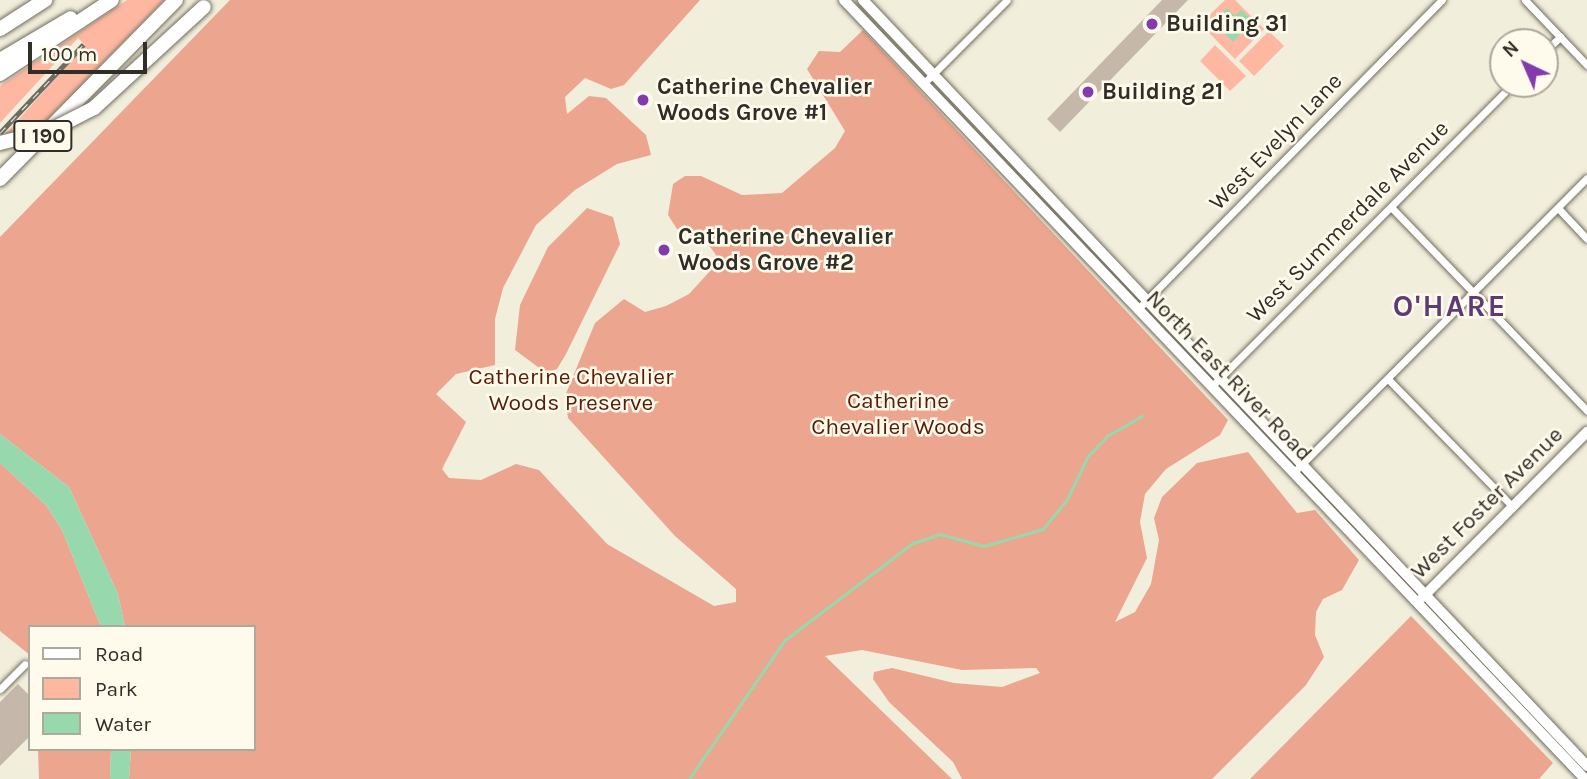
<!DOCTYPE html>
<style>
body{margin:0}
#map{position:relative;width:1587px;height:779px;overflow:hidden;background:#f2eedc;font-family:Karla,sans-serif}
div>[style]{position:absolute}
.green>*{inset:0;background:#feb8a2}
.forest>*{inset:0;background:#eca58f}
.water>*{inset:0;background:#98d8ad}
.stream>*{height:2.5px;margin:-1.25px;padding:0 1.25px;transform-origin:1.25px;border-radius:1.25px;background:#98d8ad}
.building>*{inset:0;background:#c5b7aa}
.roads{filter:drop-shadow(0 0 2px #706d5d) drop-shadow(0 0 2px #706d5d)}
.street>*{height:7px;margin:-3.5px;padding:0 3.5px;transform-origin:3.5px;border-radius:3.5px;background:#fff}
.secondary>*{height:10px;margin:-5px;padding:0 5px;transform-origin:5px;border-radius:5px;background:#fff}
.highway>*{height:14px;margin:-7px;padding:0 7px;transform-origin:7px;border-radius:7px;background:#fff}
.rail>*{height:5px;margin-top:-2.5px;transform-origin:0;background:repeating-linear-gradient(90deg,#fffbec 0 8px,#6e6c62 0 16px);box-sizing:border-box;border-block:2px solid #6e6c62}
.bridges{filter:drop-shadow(0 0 2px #706d5d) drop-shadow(0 0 2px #706d5d)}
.highway-bridge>*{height:14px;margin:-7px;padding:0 7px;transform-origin:7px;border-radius:7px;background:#fff}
.dots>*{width:19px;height:19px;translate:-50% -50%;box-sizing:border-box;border:4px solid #fffbec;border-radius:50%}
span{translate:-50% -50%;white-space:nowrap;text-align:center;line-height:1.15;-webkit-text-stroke:5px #fffbec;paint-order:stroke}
.shield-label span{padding:2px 5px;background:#fffbec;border:2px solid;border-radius:5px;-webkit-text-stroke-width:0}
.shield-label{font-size:21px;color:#2f2e27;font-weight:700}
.poi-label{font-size:23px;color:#2f2e27;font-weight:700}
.left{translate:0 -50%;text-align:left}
.street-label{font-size:23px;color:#2f2e27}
.park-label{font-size:23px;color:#591c06}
.district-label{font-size:30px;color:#5e3b74;font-weight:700;letter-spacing:2px}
.legend{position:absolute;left:28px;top:625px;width:228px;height:126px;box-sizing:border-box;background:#fffbec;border:2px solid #aca99d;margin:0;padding:9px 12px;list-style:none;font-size:21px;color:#2f2e27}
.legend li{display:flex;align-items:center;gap:14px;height:35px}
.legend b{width:35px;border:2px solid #aca99d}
.north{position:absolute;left:1489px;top:28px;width:70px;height:70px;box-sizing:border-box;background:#fffbec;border:2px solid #aca99d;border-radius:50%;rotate:316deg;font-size:19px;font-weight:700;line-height:28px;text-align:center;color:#2f2e27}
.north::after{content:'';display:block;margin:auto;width:24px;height:32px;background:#833aac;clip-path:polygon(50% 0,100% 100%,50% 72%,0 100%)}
.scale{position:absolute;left:28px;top:42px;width:119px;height:32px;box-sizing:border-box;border:4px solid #2f2e27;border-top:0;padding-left:9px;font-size:21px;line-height:24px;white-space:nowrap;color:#2f2e27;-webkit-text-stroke:5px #fffbec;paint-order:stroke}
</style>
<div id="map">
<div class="green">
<div style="clip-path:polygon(127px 0,164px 0,38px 129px,2px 138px,85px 45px,78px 38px,0 123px,0 86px)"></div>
<div style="clip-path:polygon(1225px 0,1235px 0,1264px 29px,1235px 59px,1200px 24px)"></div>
<div style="clip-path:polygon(1269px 31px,1284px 46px,1254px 76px,1239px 61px)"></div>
<div style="clip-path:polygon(1215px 45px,1246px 76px,1230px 91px,1200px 61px)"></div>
</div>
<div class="forest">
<div style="clip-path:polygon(230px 0,700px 0,624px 85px,611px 89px,585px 78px,565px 97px,567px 114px,589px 96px,606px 98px,646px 135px,651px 155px,617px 164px,575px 190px,536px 225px,503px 288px,495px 319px,495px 365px,456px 374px,436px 394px,466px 422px,442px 469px,449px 478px,481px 480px,516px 464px,539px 470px,607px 544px,714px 606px,736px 602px,736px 589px,675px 536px,568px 418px,565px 396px,595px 323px,624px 299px,645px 312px,666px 306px,689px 294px,711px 270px,716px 255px,708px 244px,677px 229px,668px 215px,673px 184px,685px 176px,701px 176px,742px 195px,782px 193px,835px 148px,845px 131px,807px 69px,819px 51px,840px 52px,863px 30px,1228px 420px,1220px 435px,1166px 469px,1145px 494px,1140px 522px,1147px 558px,1115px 622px,1135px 612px,1151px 584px,1159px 540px,1154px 518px,1162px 497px,1197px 463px,1248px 452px,1297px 513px,1315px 510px,1359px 560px,1342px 590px,1323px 599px,1316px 612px,1315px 635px,1324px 657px,1306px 685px,1212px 779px,962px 779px,953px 762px,889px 702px,873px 679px,874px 672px,892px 668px,954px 683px,1002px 687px,1040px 673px,1036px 668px,962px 670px,862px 650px,825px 656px,952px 779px,129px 779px,131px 749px,254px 749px,254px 627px,125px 627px,118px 594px,69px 487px,0 434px,0 237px)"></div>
<div style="clip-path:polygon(587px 208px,613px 217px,620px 244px,566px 354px,557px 369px,546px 373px,515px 350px,520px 305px,548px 247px)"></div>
<div style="clip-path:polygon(0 463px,46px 505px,62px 530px,101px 627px,30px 627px,30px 655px,0 631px)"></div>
<div style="clip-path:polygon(1411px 616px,1553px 763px,1539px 779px,1250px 779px)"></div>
<div style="clip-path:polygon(38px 749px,111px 749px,110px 779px,39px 779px)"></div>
</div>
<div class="water">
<div style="clip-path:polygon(1227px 8px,1235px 16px,1241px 10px,1253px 21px,1233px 42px,1221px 30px,1227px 24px,1219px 17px)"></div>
<div style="clip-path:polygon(0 434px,69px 487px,118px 594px,125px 627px,101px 627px,62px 530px,46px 505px,0 463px)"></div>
<div style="clip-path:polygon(111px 749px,131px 749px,129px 779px,110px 779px)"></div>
</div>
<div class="stream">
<div style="left:689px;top:779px;width:169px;rotate:-55.4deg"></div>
<div style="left:785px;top:640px;width:161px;rotate:-37.2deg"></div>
<div style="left:913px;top:543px;width:28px;rotate:-18deg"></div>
<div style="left:940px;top:534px;width:46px;rotate:15.3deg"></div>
<div style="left:984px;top:546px;width:61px;rotate:-16.1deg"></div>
<div style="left:1043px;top:529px;width:38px;rotate:-51deg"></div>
<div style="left:1067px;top:499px;width:48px;rotate:-64deg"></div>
<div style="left:1088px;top:456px;width:28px;rotate:-46deg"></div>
<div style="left:1107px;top:436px;width:40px;rotate:-29.7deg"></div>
</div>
<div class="building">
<div style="clip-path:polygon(1162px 0,1188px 0,1060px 132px,1047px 119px)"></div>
<div style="clip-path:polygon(18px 684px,30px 696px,30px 736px,0 766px,0 702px)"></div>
</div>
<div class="roads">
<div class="street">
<div style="left:1525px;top:0;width:90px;rotate:46.4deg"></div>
<div style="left:1545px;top:51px;width:21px;rotate:-43deg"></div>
<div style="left:924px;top:83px;width:117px;rotate:-45deg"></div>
<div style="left:1391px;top:207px;width:283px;rotate:46.1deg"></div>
<div style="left:1558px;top:208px;width:42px;rotate:46.9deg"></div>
<div style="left:1137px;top:310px;width:435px;rotate:-45.5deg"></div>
<div style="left:1388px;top:379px;width:179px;rotate:45.7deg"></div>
<div style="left:1211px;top:387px;width:428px;rotate:-45.1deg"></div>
<div style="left:1293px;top:473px;width:416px;rotate:-45.1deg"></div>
<div style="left:0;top:689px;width:35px;rotate:-45deg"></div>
</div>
<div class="secondary">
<div style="left:844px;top:0;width:1075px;rotate:46.43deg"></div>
<div style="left:863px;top:0;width:1054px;rotate:46.61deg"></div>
<div style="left:1423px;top:597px;width:233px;rotate:-45.2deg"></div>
</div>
<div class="highway">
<div style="left:0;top:29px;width:54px;rotate:-32.8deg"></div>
<div style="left:0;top:60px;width:82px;rotate:-30.6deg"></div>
<div style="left:0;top:74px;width:134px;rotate:-33.5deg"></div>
<div style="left:0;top:179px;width:251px;rotate:-45.5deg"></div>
</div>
</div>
<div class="rail">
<div style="left:0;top:133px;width:122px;rotate:-46.7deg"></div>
</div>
<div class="bridges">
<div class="highway-bridge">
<div style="left:0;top:143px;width:53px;rotate:-14.3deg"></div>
<div style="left:51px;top:130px;width:48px;rotate:-27.1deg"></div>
<div style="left:94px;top:108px;width:149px;rotate:-42.6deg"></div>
</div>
</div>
<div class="dots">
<div style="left:1152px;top:24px;background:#833aac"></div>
<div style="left:1088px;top:92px;background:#833aac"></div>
<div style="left:643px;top:100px;background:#833aac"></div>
<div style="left:664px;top:250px;background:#833aac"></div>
</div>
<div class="shield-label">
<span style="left:43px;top:136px">I 190</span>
</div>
<div class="poi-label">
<span class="left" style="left:1166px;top:24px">Building 31</span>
<span class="left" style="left:657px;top:100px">Catherine Chevalier<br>Woods Grove #1</span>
<span class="left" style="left:1102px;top:92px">Building 21</span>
<span class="left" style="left:678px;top:250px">Catherine Chevalier<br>Woods Grove #2</span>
</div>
<div class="street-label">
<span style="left:1276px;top:142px;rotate:-46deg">West Evelyn Lane</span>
<span style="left:1348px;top:222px;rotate:-45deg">West Summerdale Avenue</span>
<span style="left:1229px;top:376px;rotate:46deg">North East River Road</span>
<span style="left:1487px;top:503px;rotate:-45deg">West Foster Avenue</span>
</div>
<div class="park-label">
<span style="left:571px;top:390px">Catherine Chevalier<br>Woods Preserve</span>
<span style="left:898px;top:414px">Catherine<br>Chevalier Woods</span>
</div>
<div class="district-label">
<span style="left:1450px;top:306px">O'HARE</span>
</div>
<ul class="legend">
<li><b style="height:9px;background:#fff"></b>Road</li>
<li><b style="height:19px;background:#feb8a2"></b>Park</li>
<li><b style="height:19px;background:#98d8ad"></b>Water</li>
</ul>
<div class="north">N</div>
<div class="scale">100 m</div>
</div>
